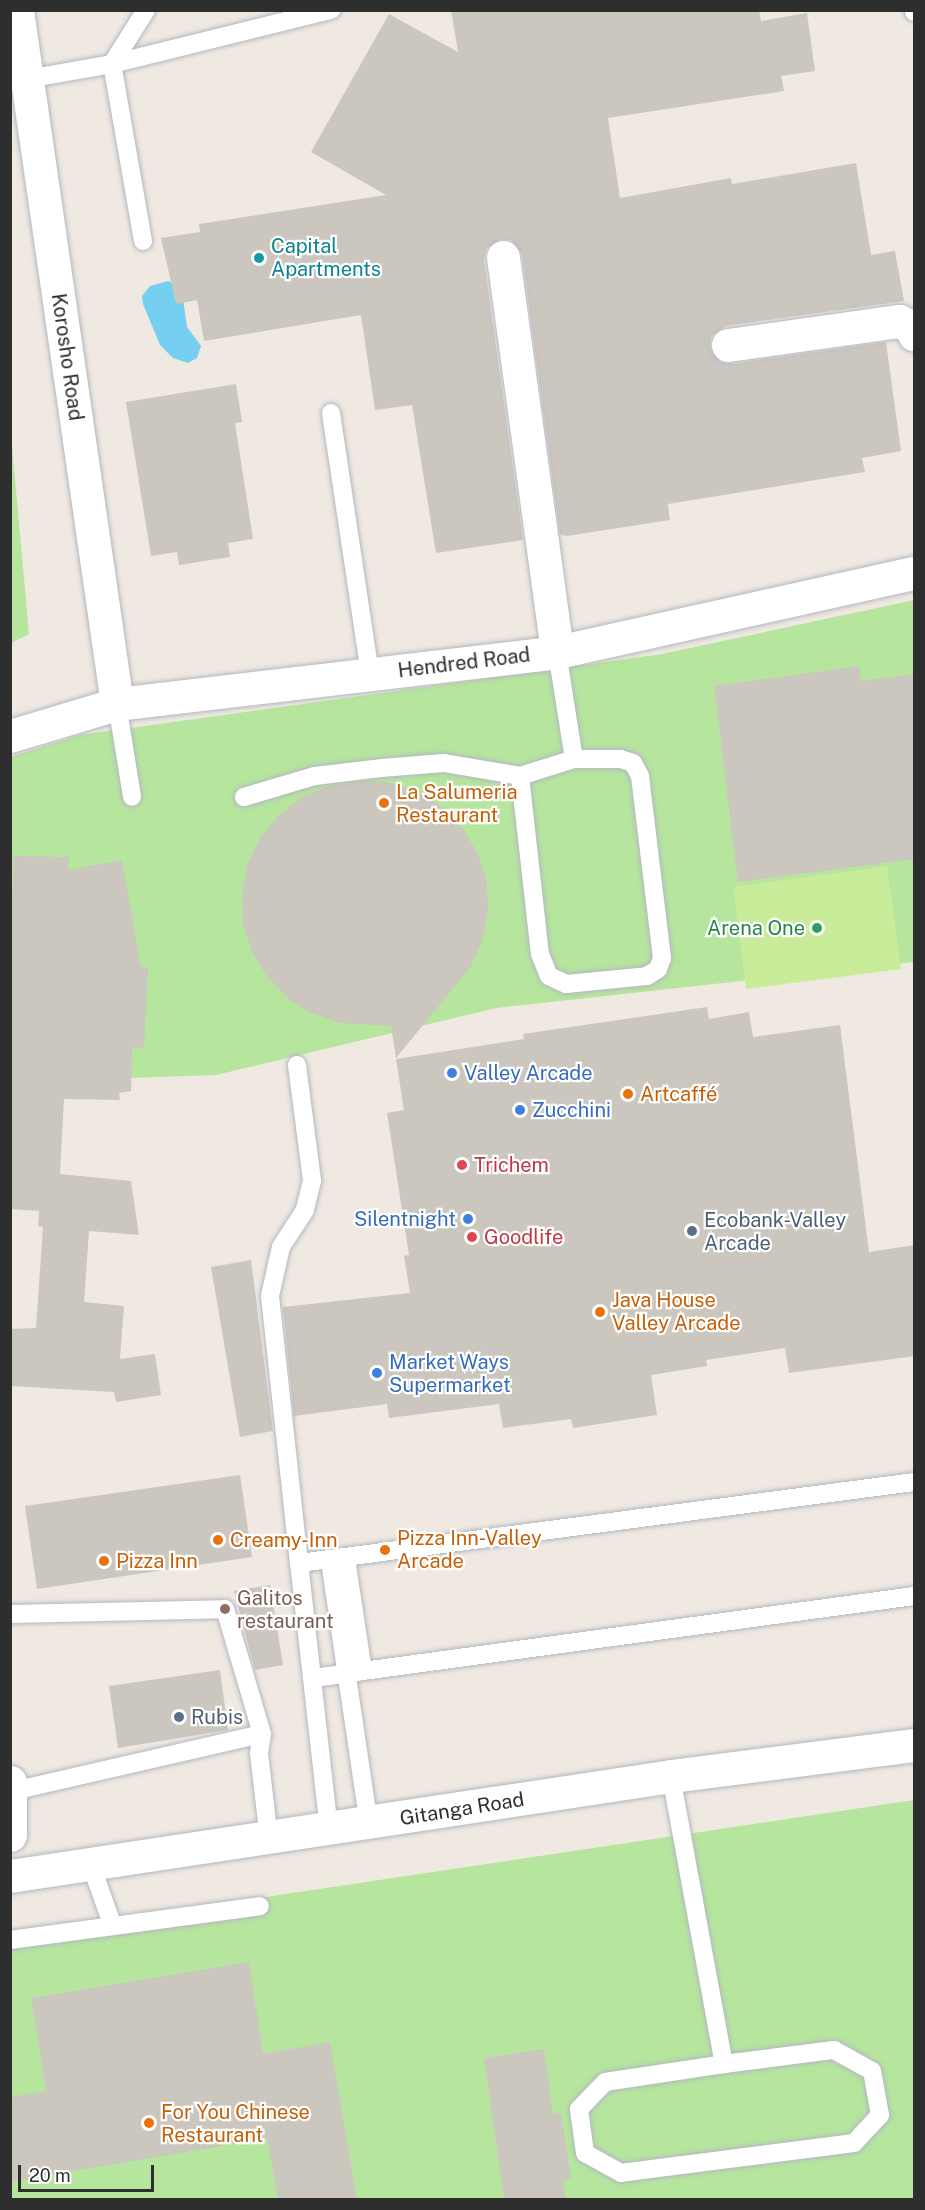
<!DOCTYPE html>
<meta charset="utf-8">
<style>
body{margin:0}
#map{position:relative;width:925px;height:2210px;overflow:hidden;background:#efe9e1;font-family:"Public Sans",sans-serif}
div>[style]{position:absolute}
.green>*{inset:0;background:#b6e59e}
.pitch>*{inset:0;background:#c9ec9a}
.water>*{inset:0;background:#75cff0}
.building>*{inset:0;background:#cbc7bf}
.roads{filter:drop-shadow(0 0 2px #b4b7c1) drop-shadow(0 0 2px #b4b7c1)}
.lane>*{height:18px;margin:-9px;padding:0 9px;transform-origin:9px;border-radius:9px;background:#fff}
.street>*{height:33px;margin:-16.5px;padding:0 16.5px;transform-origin:16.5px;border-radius:16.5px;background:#fff}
.secondary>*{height:33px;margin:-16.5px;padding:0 16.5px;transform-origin:16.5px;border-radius:16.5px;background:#fff}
.dots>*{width:16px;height:16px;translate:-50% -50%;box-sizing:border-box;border:3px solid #fff;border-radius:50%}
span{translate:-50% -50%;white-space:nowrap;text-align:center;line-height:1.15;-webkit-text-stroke:4.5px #fff;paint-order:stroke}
.culture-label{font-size:20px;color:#0d838f}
.left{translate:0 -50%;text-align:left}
.street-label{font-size:20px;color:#2e2e2e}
.food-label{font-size:20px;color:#c56008}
.leisure-label{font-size:20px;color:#27864d}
.right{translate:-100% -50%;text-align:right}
.shop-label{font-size:20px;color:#366cbe}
.health-label{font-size:20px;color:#be3a42}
.service-label{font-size:20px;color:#4e5e75}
.education-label{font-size:20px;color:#785e54}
.frame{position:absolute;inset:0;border:12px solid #2e2e2e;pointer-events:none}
.scale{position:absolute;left:18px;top:2165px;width:136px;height:27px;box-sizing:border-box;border:3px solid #2e2e2e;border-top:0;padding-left:8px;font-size:18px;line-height:21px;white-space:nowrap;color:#2e2e2e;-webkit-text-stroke:4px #fff;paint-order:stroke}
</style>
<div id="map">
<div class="green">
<div style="clip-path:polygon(10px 424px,29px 634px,11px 643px,10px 643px)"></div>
<div style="clip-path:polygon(914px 600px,914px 962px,496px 1008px,216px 1075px,11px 1082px,10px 757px,80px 735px,662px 654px)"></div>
<div style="clip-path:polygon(914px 1800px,914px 2199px,11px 2200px,11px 1935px)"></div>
</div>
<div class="pitch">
<div style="clip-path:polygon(887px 866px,901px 969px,746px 989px,733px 887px)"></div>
</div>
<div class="water">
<div style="clip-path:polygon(168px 281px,176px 285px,183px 298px,187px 327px,201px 346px,197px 358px,188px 363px,173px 358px,160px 345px,143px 304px,142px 296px,150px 286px)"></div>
</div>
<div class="building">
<div style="clip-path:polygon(451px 10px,759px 10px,761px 21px,807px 13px,815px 71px,781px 76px,784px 91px,608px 118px,620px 198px,731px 178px,732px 184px,856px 163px,871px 255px,895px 251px,904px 301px,725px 326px,711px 337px,710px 348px,720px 362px,731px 364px,886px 342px,901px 451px,862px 458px,865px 472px,668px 504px,670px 520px,567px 536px,560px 534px,522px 254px,511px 240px,500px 239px,486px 249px,484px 260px,523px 540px,436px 553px,412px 405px,375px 410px,361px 315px,204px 341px,197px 300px,176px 304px,161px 238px,200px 232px,199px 224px,386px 195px,311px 152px,389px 14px,458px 52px)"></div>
<div style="clip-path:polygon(236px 384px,242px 422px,235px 423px,253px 539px,228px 543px,230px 557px,179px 565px,177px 552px,151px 556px,126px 402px)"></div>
<div style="clip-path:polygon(859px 666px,861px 681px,915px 674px,915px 859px,738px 882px,714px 686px)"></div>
<div style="clip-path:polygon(365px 781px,388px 783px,417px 791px,442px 807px,463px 829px,478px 854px,487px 882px,488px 911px,482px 941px,470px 968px,396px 1058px,391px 1026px,341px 1023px,313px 1014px,288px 999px,267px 977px,252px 952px,243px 924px,242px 895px,247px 865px,260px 838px,279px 815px,302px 797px,329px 786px)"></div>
<div style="clip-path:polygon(14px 856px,69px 857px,68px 870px,122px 860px,141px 967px,148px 967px,144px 1048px,132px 1047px,131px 1091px,119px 1093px,120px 1100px,64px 1099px,60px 1174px,131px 1181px,139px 1235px,89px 1231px,84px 1302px,124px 1306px,120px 1359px,155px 1354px,161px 1395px,116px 1402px,114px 1392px,10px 1386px,10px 1329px,36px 1328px,43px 1227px,38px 1226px,39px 1211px,10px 1209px,10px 933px)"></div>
<div style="clip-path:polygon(707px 1007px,709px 1019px,749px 1012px,753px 1037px,840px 1025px,869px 1252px,915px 1245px,915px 1356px,789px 1373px,785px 1348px,706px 1360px,707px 1366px,651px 1375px,657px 1415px,573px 1428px,571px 1419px,503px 1428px,499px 1404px,389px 1418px,387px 1404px,294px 1416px,283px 1307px,410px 1293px,404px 1256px,409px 1255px,387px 1113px,404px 1110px,396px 1059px,524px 1039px,523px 1034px)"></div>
<div style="clip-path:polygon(251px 1260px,273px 1431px,240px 1437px,211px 1267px)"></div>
<div style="clip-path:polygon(240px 1475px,252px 1557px,37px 1589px,25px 1506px)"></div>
<div style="clip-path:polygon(270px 1585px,283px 1665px,255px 1670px,234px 1591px)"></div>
<div style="clip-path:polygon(220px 1670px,228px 1730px,118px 1748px,109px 1686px)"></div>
<div style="clip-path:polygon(249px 1962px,263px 2054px,330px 2042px,357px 2199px,278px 2199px,267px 2138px,10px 2182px,10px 2097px,46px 2091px,31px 1998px)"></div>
<div style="clip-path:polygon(544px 2049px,553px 2114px,561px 2113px,571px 2179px,563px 2181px,566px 2199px,504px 2199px,484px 2058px)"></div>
</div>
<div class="roads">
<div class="lane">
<div style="left:914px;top:10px;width:2px;rotate:90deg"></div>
<div style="left:27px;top:79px;width:86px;rotate:-10deg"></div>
<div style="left:112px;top:64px;width:226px;rotate:-13.9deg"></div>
<div style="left:143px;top:241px;width:180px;rotate:-99.9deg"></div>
<div style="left:112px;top:64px;width:64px;rotate:-57.8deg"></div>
<div style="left:331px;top:413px;width:264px;rotate:81.5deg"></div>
<div style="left:557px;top:652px;width:108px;rotate:81deg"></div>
<div style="left:574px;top:759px;width:57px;rotate:162.5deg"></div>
<div style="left:520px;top:776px;width:179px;rotate:83.6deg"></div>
<div style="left:540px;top:954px;width:24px;rotate:68deg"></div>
<div style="left:549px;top:976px;width:19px;rotate:25deg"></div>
<div style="left:566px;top:984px;width:81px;rotate:-5.6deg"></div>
<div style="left:647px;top:976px;width:13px;rotate:-32deg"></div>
<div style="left:658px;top:969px;width:12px;rotate:-70deg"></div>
<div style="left:662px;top:958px;width:183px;rotate:-96.9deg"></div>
<div style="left:640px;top:776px;width:15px;rotate:-118deg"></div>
<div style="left:633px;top:763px;width:13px;rotate:-162deg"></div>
<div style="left:621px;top:759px;width:47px;rotate:180deg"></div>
<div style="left:117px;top:704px;width:94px;rotate:80.8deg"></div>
<div style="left:244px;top:797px;width:74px;rotate:-16.5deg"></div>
<div style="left:315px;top:776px;width:66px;rotate:-6.9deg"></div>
<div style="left:381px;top:768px;width:63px;rotate:-4.5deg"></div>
<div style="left:444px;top:763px;width:77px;rotate:9.7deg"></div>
<div style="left:297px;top:1065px;width:117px;rotate:82.6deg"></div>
<div style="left:312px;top:1181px;width:30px;rotate:104deg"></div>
<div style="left:305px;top:1210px;width:44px;rotate:123deg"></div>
<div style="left:281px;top:1247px;width:50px;rotate:102.7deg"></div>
<div style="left:270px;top:1296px;width:269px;rotate:83.8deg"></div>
<div style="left:346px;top:1559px;width:113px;rotate:81.4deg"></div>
<div style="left:363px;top:1671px;width:556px;rotate:-7.75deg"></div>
<div style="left:330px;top:1561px;width:266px;rotate:81.6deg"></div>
<div style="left:10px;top:1614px;width:215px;rotate:-1.3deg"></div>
<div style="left:225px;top:1609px;width:130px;rotate:73.5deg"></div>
<div style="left:313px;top:1678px;width:45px;rotate:-7.6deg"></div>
<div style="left:671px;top:1776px;width:293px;rotate:79.6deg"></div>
<div style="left:724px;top:2064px;width:111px;rotate:-7.3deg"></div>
<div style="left:834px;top:2050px;width:43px;rotate:28.9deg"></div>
<div style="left:872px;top:2071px;width:45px;rotate:79.7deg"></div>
<div style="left:880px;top:2115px;width:38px;rotate:133deg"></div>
<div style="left:854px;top:2143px;width:235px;rotate:172.7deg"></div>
<div style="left:621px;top:2173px;width:41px;rotate:-150.9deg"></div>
<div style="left:585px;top:2153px;width:44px;rotate:-97.8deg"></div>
<div style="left:579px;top:2109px;width:37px;rotate:-46deg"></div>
<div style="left:605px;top:2082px;width:120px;rotate:-8.6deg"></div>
<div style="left:13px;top:1791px;width:255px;rotate:-12.9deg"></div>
<div style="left:262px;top:1734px;width:19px;rotate:99deg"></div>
<div style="left:259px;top:1753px;width:87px;rotate:83.4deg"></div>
<div style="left:329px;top:1830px;width:269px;rotate:-96.4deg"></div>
<div style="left:299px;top:1563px;width:620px;rotate:-7.5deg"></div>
<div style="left:91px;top:1865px;width:63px;rotate:70.4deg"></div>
<div style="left:10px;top:1940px;width:252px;rotate:-7.7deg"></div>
</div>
<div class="street">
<div style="left:17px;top:10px;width:701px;rotate:81.8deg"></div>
<div style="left:503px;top:257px;width:399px;rotate:82.2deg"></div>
<div style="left:728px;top:345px;width:173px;rotate:-8deg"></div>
<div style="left:899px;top:321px;width:13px;rotate:27deg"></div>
<div style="left:911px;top:327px;width:8px;rotate:67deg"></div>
<div style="left:10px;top:736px;width:112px;rotate:-16.7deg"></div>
<div style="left:117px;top:704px;width:443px;rotate:-6.7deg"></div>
<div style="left:557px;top:652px;width:366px;rotate:-12.5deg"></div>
<div style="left:10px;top:1782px;width:53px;rotate:90deg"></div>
</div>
<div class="secondary">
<div style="left:10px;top:1876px;width:669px;rotate:-8.6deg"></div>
<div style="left:671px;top:1776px;width:245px;rotate:-7.3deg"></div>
</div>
</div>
<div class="dots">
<div style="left:259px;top:258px;background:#0f9aa8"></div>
<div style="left:384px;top:803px;background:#e8710a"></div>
<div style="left:817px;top:928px;background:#2e9e5b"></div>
<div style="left:452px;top:1073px;background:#3f7fe0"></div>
<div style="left:628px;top:1094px;background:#e8710a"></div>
<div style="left:520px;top:1110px;background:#3f7fe0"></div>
<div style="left:462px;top:1165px;background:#e0444e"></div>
<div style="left:468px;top:1219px;background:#3f7fe0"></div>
<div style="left:692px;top:1231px;background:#5c6f8a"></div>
<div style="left:472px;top:1237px;background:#e0444e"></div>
<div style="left:600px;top:1312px;background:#e8710a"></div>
<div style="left:377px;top:1373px;background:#3f7fe0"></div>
<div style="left:218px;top:1540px;background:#e8710a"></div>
<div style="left:385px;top:1550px;background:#e8710a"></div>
<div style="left:104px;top:1561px;background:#e8710a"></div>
<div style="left:225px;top:1609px;background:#8d6e63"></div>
<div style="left:179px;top:1717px;background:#5c6f8a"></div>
<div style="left:149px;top:2123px;background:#e8710a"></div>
</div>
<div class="culture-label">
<span class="left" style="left:271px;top:258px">Capital<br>Apartments</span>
</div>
<div class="street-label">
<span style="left:67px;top:357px;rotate:82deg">Korosho Road</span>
<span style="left:464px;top:663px;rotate:-7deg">Hendred Road</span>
<span style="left:462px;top:1809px;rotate:-9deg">Gitanga Road</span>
</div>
<div class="food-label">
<span class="left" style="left:396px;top:804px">La Salumeria<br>Restaurant</span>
<span class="left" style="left:640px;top:1094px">Artcaffé</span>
<span class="left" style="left:612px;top:1312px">Java House<br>Valley Arcade</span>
<span class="left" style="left:397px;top:1550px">Pizza Inn-Valley<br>Arcade</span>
<span class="left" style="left:230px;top:1540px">Creamy-Inn</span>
<span class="left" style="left:116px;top:1561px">Pizza Inn</span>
<span class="left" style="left:161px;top:2124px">For You Chinese<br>Restaurant</span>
</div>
<div class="leisure-label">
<span class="right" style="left:805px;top:928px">Arena One</span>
</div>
<div class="shop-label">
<span class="left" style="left:464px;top:1073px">Valley Arcade</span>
<span class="left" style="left:532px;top:1110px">Zucchini</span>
<span class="right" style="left:456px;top:1219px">Silentnight</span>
<span class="left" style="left:389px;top:1374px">Market Ways<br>Supermarket</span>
</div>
<div class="health-label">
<span class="left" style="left:474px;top:1165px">Trichem</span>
<span class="left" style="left:484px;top:1237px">Goodlife</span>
</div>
<div class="service-label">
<span class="left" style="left:704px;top:1232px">Ecobank-Valley<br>Arcade</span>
<span class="left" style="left:191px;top:1717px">Rubis</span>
</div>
<div class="education-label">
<span class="left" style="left:237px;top:1610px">Galitos<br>restaurant</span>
</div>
<div class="frame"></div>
<div class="scale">20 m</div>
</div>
